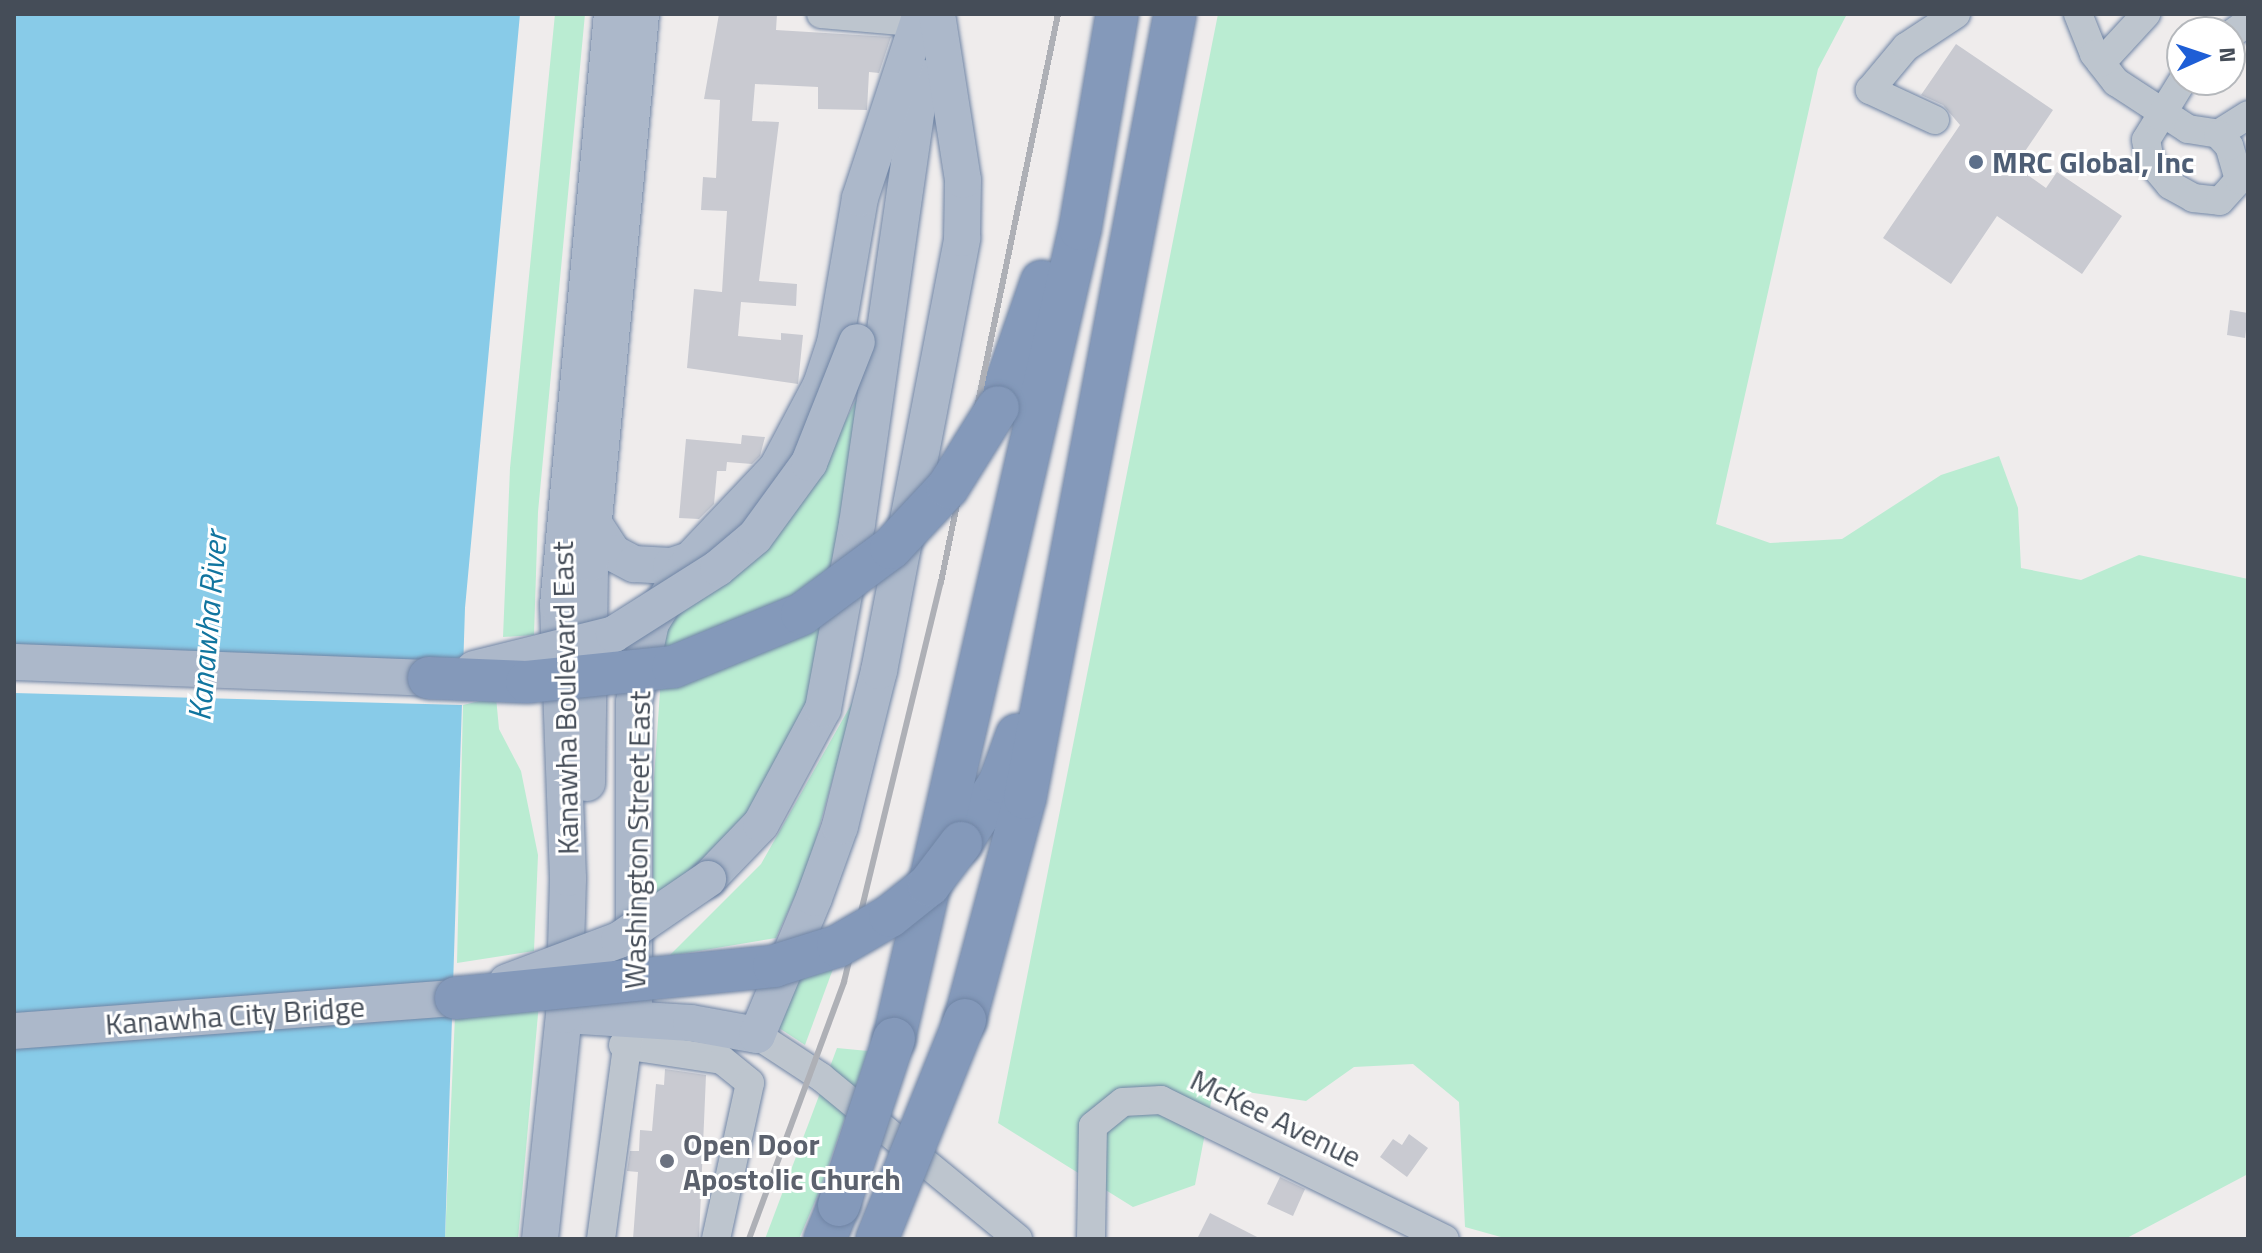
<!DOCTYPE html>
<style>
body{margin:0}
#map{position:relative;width:2262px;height:1253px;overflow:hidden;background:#efecec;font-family:"Titillium Web",sans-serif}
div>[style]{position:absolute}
.green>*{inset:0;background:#baecd2}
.water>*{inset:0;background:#88cbe8}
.pier>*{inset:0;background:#efecec}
.building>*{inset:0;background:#c9cad1}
.roads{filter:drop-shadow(0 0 2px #7085a5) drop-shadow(0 0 2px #7085a5)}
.minor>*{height:28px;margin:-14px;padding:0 14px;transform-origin:14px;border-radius:14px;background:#bdc5ce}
.major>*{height:36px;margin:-18px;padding:0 18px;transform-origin:18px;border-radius:18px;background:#acb8ca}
.highway>*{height:42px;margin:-21px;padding:0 21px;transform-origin:21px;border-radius:21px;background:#8499ba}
.rail>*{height:6px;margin:-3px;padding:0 3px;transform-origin:3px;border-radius:3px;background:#aeb0b6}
.bridges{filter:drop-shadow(0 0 2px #7085a5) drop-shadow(0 0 2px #7085a5)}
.major-bridge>*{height:36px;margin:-18px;padding:0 18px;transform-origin:18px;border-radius:18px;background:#acb8ca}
.highway-bridge>*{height:42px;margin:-21px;padding:0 21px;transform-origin:21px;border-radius:21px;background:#8499ba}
.dots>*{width:22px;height:22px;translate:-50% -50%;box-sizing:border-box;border:4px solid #fff;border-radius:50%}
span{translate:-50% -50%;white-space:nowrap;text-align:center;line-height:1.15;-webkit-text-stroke:6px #fff;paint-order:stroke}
.service-label{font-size:30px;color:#4e5e75;font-weight:700}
.left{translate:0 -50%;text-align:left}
.street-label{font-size:30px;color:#454d58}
.worship-label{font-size:30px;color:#5b616d;font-weight:700}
.water-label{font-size:32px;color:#11759f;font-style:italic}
.frame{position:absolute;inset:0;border:16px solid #454d58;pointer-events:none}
.north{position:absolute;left:2166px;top:16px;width:80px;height:80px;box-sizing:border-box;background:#fff;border:2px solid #b5b8bc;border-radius:50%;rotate:87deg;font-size:22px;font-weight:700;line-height:32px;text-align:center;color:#454d58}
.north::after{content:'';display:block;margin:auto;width:28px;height:36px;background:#1e5ed6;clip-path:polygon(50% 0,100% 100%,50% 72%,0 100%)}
</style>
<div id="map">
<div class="green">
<div style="clip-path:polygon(555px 14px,585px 14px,538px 512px,534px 635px,503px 637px,510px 468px)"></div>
<div style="clip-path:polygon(1218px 14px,1847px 14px,1818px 69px,1716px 524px,1770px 543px,1842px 539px,1941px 475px,1999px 456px,2018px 508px,2021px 568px,2081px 580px,2139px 555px,2248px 579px,2248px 1174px,2125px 1239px,1508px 1239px,1465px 1227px,1459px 1102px,1413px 1064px,1354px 1067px,1306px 1101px,1214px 1087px,1195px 1185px,1133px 1207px,998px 1123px)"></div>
<div style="clip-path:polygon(870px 374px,834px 623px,795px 738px,753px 806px,704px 860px,653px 899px,653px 792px,665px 620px,801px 504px)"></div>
<div style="clip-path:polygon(856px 696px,808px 867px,776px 938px,669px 956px,761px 864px)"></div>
<div style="clip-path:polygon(496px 697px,499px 729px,521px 771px,538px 855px,534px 951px,457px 963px,463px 705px)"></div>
<div style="clip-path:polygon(837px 958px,805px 1045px,779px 1028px,796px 968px)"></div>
<div style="clip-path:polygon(539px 1003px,518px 1239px,445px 1239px,455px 1016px)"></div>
<div style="clip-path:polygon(837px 1048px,868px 1051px,820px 1190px,799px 1239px,765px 1239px)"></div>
</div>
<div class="water">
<div style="clip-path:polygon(14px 14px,520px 14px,465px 608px,445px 1239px,14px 1239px)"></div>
</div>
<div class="pier">
<div style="clip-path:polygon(14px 649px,426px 667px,464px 656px,463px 705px,14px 693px)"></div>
</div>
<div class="building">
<div style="clip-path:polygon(719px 14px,777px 14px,776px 30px,891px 37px,879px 73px,869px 72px,867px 110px,818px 109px,818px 87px,755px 84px,752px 121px,779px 122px,759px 281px,797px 284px,796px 306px,741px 302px,738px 336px,781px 340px,781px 333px,803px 335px,798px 384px,687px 368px,694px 289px,722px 292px,727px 211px,701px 210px,703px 177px,716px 178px,720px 100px,704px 99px)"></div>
<div style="clip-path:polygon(1956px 44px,2053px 110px,2015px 166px,2046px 188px,2057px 172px,2122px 216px,2082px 274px,1997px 216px,1951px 284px,1883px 238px,1960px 125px,1943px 105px,1921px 95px)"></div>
<div style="clip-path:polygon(2230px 310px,2248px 313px,2245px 338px,2227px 335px)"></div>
<div style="clip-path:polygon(742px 435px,765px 437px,760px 456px,752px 464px,727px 462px,726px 471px,717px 471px,714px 504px,699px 519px,679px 518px,686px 439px,741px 444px)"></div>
<div style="clip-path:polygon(665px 1069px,706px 1075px,699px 1239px,633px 1239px,638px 1172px,627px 1171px,630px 1151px,639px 1151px,640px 1130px,652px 1131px,656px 1084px,664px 1085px)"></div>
<div style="clip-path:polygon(1409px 1134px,1428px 1148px,1407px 1177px,1380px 1157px,1393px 1139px,1402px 1145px)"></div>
<div style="clip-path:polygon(1280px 1177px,1305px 1189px,1293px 1216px,1267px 1204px)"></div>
<div style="clip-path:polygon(1210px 1213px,1261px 1239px,1197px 1239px)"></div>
</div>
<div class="roads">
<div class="minor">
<div style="left:821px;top:14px;width:115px;rotate:5deg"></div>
<div style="left:2078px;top:14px;width:43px;rotate:68.2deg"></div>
<div style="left:2094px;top:54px;width:36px;rotate:52deg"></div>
<div style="left:2116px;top:82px;width:86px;rotate:33.1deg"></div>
<div style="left:2188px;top:129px;width:30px;rotate:9deg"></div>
<div style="left:2218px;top:134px;width:36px;rotate:-32deg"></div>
<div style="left:2230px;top:35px;width:22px;rotate:-36deg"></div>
<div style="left:2101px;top:63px;width:67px;rotate:-47.4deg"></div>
<div style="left:2183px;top:80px;width:70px;rotate:121.7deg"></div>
<div style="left:2146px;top:140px;width:21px;rotate:79deg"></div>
<div style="left:2150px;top:161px;width:31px;rotate:50deg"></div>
<div style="left:2170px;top:185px;width:26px;rotate:29deg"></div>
<div style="left:2193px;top:198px;width:27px;rotate:6deg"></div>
<div style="left:2220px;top:201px;width:28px;rotate:-48deg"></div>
<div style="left:2239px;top:180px;width:35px;rotate:-106deg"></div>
<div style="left:2229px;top:146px;width:16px;rotate:-133deg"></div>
<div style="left:1935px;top:120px;width:72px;rotate:-155.2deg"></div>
<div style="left:1870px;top:90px;width:56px;rotate:-50.1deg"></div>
<div style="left:1906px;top:47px;width:60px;rotate:-33.4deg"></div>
<div style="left:757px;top:1035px;width:77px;rotate:33.3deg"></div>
<div style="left:821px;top:1077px;width:255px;rotate:39.4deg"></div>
<div style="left:623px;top:1045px;width:100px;rotate:8.6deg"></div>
<div style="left:722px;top:1060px;width:36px;rotate:39deg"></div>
<div style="left:750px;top:1083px;width:160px;rotate:102.3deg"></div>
<div style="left:601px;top:1239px;width:210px;rotate:-82.3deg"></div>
<div style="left:1091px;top:1239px;width:113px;rotate:-89deg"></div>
<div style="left:1093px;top:1126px;width:38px;rotate:-39deg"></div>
<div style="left:1123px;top:1102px;width:38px;rotate:-3deg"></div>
<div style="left:1161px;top:1100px;width:316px;rotate:26.1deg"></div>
</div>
<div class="major">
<div style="left:593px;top:522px;width:37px;rotate:57deg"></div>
<div style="left:613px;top:553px;width:24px;rotate:28deg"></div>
<div style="left:634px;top:564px;width:37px;rotate:3deg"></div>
<div style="left:671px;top:566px;width:20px;rotate:-18deg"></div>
<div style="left:14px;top:662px;width:415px;rotate:2.2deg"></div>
<div style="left:587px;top:783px;width:220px;rotate:-89.2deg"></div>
<div style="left:590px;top:563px;width:551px;rotate:-84.69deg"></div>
<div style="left:708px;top:879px;width:76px;rotate:-46.1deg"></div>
<div style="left:761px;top:824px;width:131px;rotate:-61.7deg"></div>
<div style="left:823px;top:709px;width:188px;rotate:-79.6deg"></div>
<div style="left:857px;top:524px;width:451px;rotate:-81.8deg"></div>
<div style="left:634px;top:1009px;width:307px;rotate:-90deg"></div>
<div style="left:634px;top:702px;width:81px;rotate:-77.9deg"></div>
<div style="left:651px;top:623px;width:74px;rotate:-58.2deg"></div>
<div style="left:690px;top:560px;width:127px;rotate:-46.6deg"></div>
<div style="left:777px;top:468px;width:94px;rotate:-62.1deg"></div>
<div style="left:821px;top:385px;width:44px;rotate:-71.6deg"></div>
<div style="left:835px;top:343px;width:147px;rotate:-80.2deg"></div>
<div style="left:860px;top:198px;width:194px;rotate:-71.7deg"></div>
<div style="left:564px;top:1015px;width:127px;rotate:3.6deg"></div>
<div style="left:691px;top:1023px;width:67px;rotate:10.3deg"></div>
<div style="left:757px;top:1035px;width:148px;rotate:-67.4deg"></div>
<div style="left:814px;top:898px;width:77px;rotate:-70.1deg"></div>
<div style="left:840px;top:826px;width:160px;rotate:-75.9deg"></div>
<div style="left:879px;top:671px;width:441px;rotate:-79.1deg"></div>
<div style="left:962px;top:238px;width:58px;rotate:-89deg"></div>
<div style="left:963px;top:180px;width:168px;rotate:-98.9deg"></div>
<div style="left:14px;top:1031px;width:443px;rotate:-4.3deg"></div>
<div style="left:540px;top:1239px;width:225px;rotate:-83.9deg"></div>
<div style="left:564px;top:1015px;width:137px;rotate:-88.3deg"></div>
<div style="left:568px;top:878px;width:273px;rotate:-92.1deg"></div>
<div style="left:558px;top:605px;width:593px;rotate:-84.78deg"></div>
</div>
<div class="highway">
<div style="left:998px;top:407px;width:133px;rotate:-70.8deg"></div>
<div style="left:961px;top:843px;width:72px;rotate:-57.4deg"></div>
<div style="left:1000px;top:782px;width:50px;rotate:-70.1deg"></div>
<div style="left:965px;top:1020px;width:230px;rotate:-74.9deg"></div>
<div style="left:1025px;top:798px;width:798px;rotate:-79.17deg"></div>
<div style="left:894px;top:1039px;width:831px;rotate:-77.07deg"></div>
<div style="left:1080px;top:229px;width:218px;rotate:-80.2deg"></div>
<div style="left:825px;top:1239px;width:37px;rotate:-68deg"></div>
</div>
</div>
<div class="rail">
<div style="left:749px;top:1239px;width:274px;rotate:-69.7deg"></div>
<div style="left:844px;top:982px;width:412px;rotate:-76.4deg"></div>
<div style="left:941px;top:582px;width:580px;rotate:-78.36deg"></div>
</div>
<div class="bridges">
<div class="major-bridge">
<div style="left:474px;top:669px;width:144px;rotate:-14deg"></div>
<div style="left:614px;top:634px;width:123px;rotate:-32.4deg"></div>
<div style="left:718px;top:568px;width:48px;rotate:-40deg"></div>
<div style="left:755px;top:537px;width:92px;rotate:-53.9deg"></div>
<div style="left:809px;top:463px;width:130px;rotate:-68.4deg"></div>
<div style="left:507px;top:982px;width:120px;rotate:-20.6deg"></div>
<div style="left:619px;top:940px;width:108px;rotate:-34.4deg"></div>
</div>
<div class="highway-bridge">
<div style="left:429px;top:678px;width:98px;rotate:2.3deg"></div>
<div style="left:527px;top:682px;width:147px;rotate:-5.9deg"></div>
<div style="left:673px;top:667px;width:139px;rotate:-22.3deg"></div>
<div style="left:802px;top:614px;width:111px;rotate:-36.6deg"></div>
<div style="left:891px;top:548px;width:83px;rotate:-46.9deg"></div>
<div style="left:948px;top:487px;width:94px;rotate:-58deg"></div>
<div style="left:456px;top:998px;width:320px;rotate:-5.7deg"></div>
<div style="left:774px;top:966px;width:67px;rotate:-17.4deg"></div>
<div style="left:838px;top:946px;width:60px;rotate:-30deg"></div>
<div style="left:890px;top:916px;width:50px;rotate:-38.5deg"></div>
<div style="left:929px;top:885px;width:53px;rotate:-52.7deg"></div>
<div style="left:839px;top:1205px;width:175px;rotate:-71.7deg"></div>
<div style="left:877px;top:1239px;width:236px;rotate:-68.1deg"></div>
</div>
</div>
<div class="dots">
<div style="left:1976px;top:162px;background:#5c6f8a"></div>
<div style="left:667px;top:1161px;background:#6b7280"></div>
</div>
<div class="service-label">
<span class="left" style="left:1992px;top:162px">MRC Global, Inc</span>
</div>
<div class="street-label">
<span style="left:565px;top:698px;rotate:-91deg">Kanawha Boulevard East</span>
<span style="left:637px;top:840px;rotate:-89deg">Washington Street East</span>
<span style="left:235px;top:1015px;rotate:-4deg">Kanawha City Bridge</span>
<span style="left:1276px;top:1118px;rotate:26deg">McKee Avenue</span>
</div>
<div class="worship-label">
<span class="left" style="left:683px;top:1161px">Open Door<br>Apostolic Church</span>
</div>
<div class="water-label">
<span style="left:207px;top:626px;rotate:-85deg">Kanawha River</span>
</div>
<div class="frame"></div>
<div class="north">N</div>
</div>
